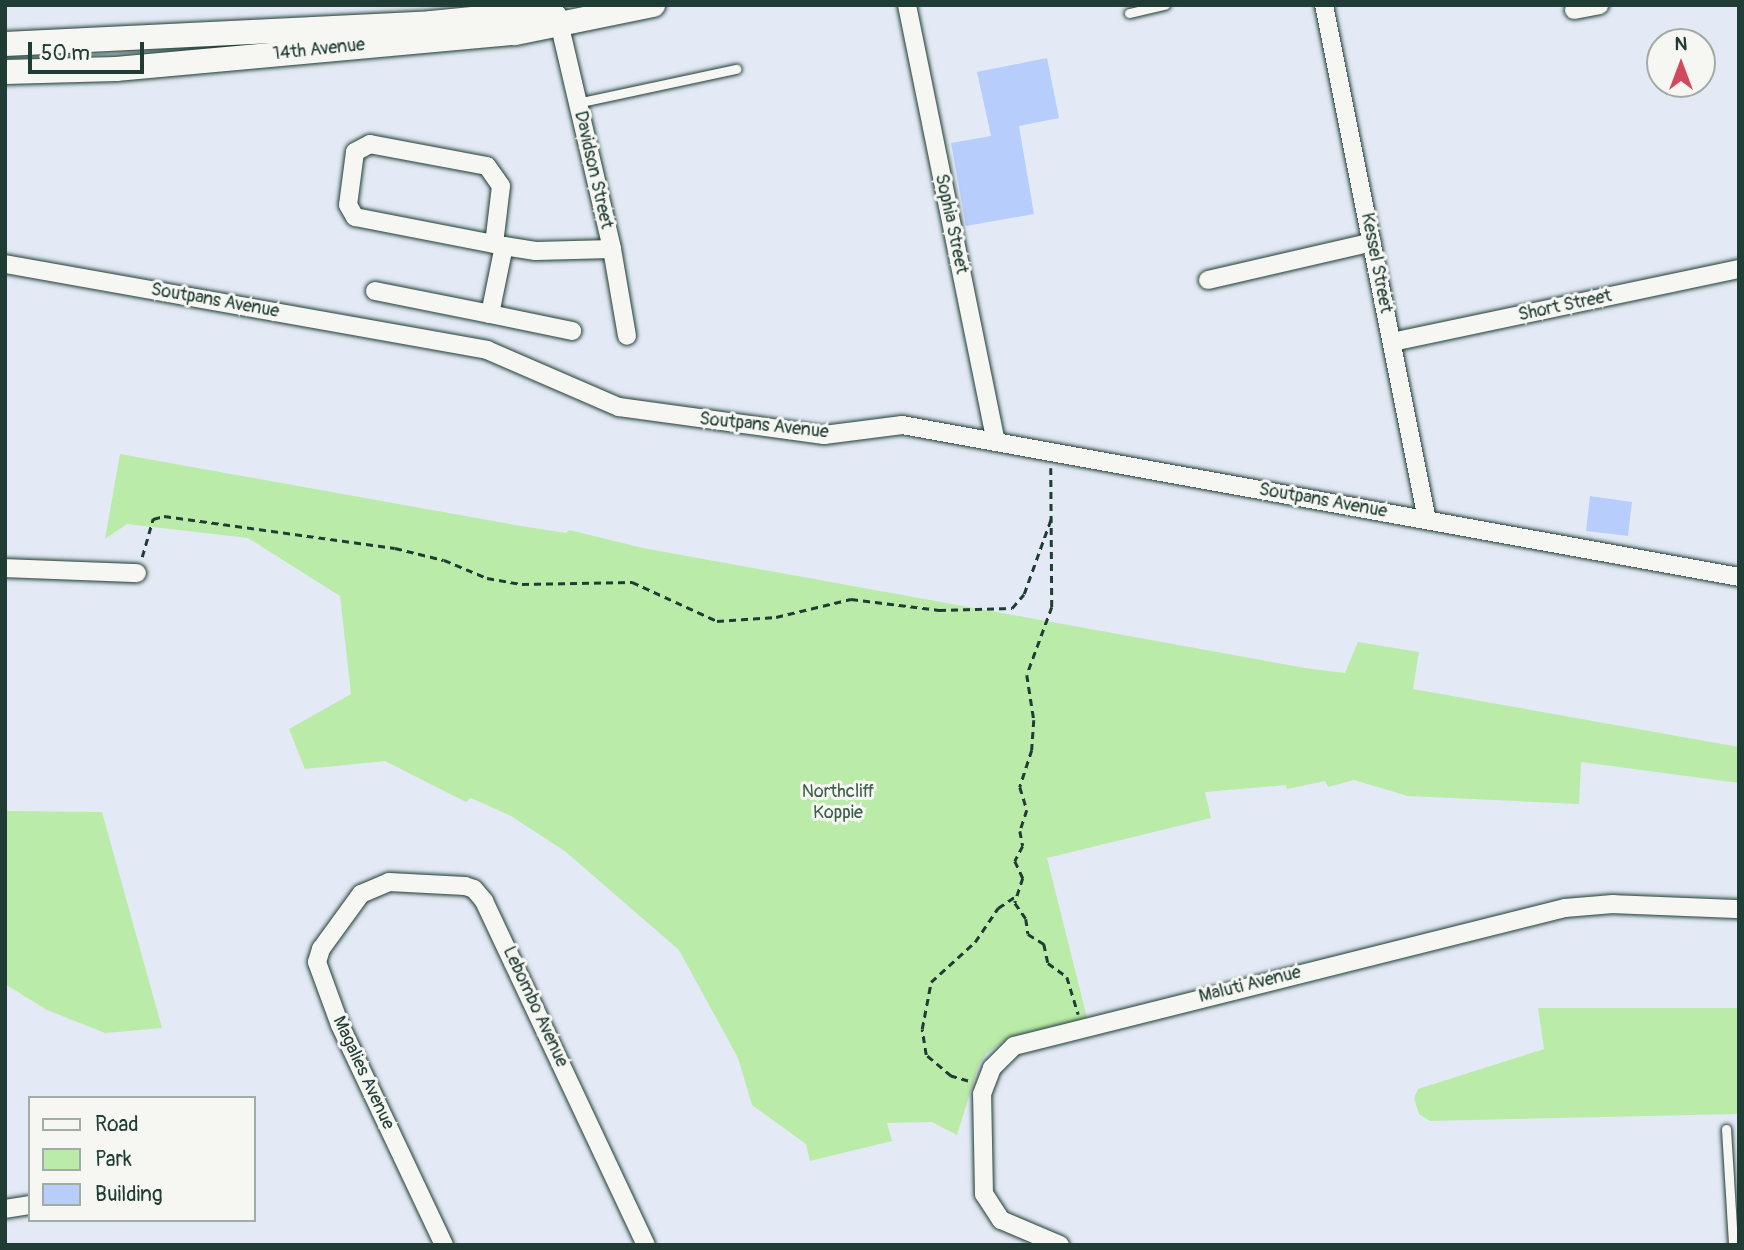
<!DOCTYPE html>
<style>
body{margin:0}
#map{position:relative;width:1744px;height:1250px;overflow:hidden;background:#e3eaf5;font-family:Pangolin,sans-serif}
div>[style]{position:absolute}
.green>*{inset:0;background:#bbeba9}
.building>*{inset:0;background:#b7cefd}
.path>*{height:2.5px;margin-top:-1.25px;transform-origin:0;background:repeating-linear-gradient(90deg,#1f3d34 0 7px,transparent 0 12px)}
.roads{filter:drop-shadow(0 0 2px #1f3d34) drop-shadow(0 0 2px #1f3d34)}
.lane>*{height:9px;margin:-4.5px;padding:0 4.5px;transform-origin:4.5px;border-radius:4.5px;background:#f6f6f2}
.street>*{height:18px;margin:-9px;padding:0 9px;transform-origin:9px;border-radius:9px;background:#f6f6f2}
.secondary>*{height:24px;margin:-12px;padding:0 12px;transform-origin:12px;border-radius:12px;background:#f6f6f2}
span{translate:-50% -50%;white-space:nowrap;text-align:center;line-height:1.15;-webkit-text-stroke:6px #f6f6f2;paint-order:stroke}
.street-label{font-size:18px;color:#1f3d34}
.park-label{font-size:18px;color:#3e604b}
.frame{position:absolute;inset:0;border:7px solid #1f3d34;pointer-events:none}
.legend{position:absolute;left:28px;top:1096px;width:228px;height:126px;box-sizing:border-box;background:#f6f6f2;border:2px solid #a0aca6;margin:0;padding:9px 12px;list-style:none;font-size:21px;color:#1f3d34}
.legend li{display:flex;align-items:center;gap:14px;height:35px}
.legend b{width:35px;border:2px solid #a0aca6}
.north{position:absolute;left:1646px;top:28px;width:70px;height:70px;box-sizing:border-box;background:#f6f6f2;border:2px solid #a0aca6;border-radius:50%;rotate:0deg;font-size:19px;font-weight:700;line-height:28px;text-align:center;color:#1f3d34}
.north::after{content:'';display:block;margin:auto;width:24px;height:32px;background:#d1495b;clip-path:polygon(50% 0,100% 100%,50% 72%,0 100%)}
.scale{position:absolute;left:28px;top:42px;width:116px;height:32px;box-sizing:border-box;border:4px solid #1f3d34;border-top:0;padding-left:9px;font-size:21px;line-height:24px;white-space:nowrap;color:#1f3d34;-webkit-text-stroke:5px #f6f6f2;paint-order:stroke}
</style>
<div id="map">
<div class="green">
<div style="clip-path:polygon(120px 454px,515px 525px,566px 533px,569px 530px,643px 548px,1305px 668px,1345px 673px,1358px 642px,1419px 652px,1413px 689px,1739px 747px,1739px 783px,1581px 762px,1579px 804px,1408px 796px,1354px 780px,1328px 787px,1325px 781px,1287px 789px,1286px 785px,1205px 792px,1211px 818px,1047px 858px,1087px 1018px,1010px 1037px,987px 1053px,979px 1064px,957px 1135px,932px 1122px,887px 1123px,892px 1141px,810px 1161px,806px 1144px,752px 1105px,738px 1058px,679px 950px,566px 852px,511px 816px,471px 798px,466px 802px,385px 761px,305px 769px,289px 729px,351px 694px,340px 596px,248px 538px,127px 524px,105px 539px)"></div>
<div style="clip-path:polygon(5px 811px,102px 812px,162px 1028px,105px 1033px,47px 1010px,5px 984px)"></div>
<div style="clip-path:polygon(1538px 1008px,1739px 1008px,1739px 1114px,1430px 1121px,1419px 1114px,1414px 1098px,1418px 1089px,1544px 1049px)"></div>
</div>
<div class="building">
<div style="clip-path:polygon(1047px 58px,1059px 118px,1019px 126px,1034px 214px,966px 226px,951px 143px,991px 136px,977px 72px)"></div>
<div style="clip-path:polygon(1590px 496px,1632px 502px,1628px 536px,1586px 531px)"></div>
</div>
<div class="path">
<div style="left:1051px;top:468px;width:139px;rotate:89.6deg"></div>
<div style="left:1052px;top:607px;width:72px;rotate:110.2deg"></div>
<div style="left:1027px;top:675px;width:46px;rotate:81.2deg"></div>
<div style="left:1034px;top:720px;width:30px;rotate:94deg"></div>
<div style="left:1032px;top:750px;width:39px;rotate:108deg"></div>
<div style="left:1020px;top:787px;width:24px;rotate:73deg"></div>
<div style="left:1027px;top:810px;width:22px;rotate:108deg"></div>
<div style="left:1020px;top:831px;width:15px;rotate:79deg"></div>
<div style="left:1023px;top:846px;width:17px;rotate:118deg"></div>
<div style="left:1015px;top:861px;width:19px;rotate:65deg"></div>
<div style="left:1023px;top:878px;width:26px;rotate:108deg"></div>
<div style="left:1015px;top:903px;width:19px;rotate:55deg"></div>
<div style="left:1026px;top:919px;width:15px;rotate:82deg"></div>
<div style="left:1028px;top:934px;width:19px;rotate:32deg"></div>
<div style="left:1044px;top:944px;width:19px;rotate:78deg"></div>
<div style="left:1048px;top:963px;width:24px;rotate:36deg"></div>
<div style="left:1067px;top:977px;width:39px;rotate:73deg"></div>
<div style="left:142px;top:557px;width:40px;rotate:-74deg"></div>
<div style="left:153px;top:519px;width:11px;rotate:-15deg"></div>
<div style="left:164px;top:516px;width:233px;rotate:7.9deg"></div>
<div style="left:395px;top:548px;width:50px;rotate:13.8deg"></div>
<div style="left:444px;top:560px;width:47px;rotate:22.7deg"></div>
<div style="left:487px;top:578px;width:36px;rotate:10deg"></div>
<div style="left:522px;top:584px;width:110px;rotate:-1deg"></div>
<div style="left:632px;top:582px;width:94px;rotate:24.6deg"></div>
<div style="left:717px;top:621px;width:59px;rotate:-3.9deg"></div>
<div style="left:776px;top:617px;width:77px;rotate:-13.5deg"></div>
<div style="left:851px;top:599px;width:89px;rotate:7.1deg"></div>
<div style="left:939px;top:610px;width:73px;rotate:-1.6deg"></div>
<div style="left:1012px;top:608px;width:18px;rotate:-49deg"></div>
<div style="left:1024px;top:594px;width:80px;rotate:-70.2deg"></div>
<div style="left:968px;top:1081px;width:18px;rotate:-164deg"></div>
<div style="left:951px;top:1076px;width:33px;rotate:-140deg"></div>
<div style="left:926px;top:1055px;width:26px;rotate:-99deg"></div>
<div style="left:922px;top:1029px;width:48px;rotate:-79.2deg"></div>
<div style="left:931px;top:982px;width:59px;rotate:-42.3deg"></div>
<div style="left:975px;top:942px;width:41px;rotate:-55.9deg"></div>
<div style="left:998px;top:908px;width:22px;rotate:-34deg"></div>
</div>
<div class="roads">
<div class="lane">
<div style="left:1129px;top:13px;width:37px;rotate:-13deg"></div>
<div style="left:577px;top:103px;width:163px;rotate:-12.1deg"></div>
<div style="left:1726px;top:1129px;width:116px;rotate:86.5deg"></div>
</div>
<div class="street">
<div style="left:907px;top:5px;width:446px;rotate:78.5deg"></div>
<div style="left:1324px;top:5px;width:525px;rotate:78.69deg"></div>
<div style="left:1574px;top:10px;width:26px;rotate:-11deg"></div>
<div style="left:557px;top:14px;width:241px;rotate:76.8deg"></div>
<div style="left:612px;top:249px;width:88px;rotate:80.2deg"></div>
<div style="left:494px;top:244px;width:58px;rotate:-83.1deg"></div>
<div style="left:501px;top:186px;width:24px;rotate:-125deg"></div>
<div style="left:487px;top:166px;width:119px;rotate:-169.4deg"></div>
<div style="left:370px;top:144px;width:17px;rotate:152deg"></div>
<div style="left:355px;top:152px;width:53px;rotate:97.5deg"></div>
<div style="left:348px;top:205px;width:14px;rotate:60deg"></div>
<div style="left:355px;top:217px;width:152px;rotate:11deg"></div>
<div style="left:504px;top:246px;width:32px;rotate:9deg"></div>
<div style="left:536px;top:251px;width:76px;rotate:-1.5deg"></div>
<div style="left:5px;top:264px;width:490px;rotate:10.1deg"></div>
<div style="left:487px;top:350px;width:144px;rotate:23.4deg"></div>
<div style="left:619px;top:407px;width:207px;rotate:7.8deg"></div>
<div style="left:824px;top:435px;width:79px;rotate:-7.3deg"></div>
<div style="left:902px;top:425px;width:851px;rotate:10.29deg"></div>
<div style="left:1208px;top:280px;width:168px;rotate:-13deg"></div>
<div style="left:375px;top:291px;width:117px;rotate:11.3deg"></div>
<div style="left:490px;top:314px;width:69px;rotate:-78.4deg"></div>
<div style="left:490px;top:314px;width:84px;rotate:11.7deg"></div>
<div style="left:1392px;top:342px;width:355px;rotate:-11.9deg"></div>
<div style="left:5px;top:568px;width:132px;rotate:2.2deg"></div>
<div style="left:5px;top:1209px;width:25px;rotate:-9deg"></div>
<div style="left:444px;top:1245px;width:243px;rotate:-115.3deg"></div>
<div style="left:340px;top:1025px;width:67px;rotate:-110.1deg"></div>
<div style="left:317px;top:962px;width:14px;rotate:-73deg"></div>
<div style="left:321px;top:949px;width:68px;rotate:-54deg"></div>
<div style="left:361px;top:894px;width:30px;rotate:-23deg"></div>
<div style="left:389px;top:882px;width:76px;rotate:3deg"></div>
<div style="left:465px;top:886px;width:9px;rotate:18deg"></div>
<div style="left:474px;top:889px;width:16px;rotate:50deg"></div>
<div style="left:484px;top:901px;width:380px;rotate:64.8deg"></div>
<div style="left:1060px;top:1245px;width:64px;rotate:-157deg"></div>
<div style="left:1001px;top:1220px;width:31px;rotate:-123deg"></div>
<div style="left:984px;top:1194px;width:100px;rotate:-91.1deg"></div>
<div style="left:982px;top:1094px;width:28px;rotate:-69deg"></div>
<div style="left:992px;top:1068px;width:31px;rotate:-45deg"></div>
<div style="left:1014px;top:1046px;width:568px;rotate:-14.06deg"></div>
<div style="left:1565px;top:908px;width:48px;rotate:-4.8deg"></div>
<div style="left:1613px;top:904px;width:126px;rotate:2.3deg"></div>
</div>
<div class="secondary">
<div style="left:5px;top:44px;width:427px;rotate:-2.8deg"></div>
<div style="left:431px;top:23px;width:121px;rotate:-5.7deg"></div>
<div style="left:5px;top:72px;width:111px;rotate:-1.5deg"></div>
<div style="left:116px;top:69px;width:401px;rotate:-5.2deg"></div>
<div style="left:515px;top:33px;width:141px;rotate:-11.5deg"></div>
</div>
</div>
<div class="street-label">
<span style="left:319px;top:50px;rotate:-6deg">14th Avenue</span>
<span style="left:593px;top:170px;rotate:77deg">Davidson Street</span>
<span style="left:951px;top:224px;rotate:78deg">Sophia Street</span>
<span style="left:1376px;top:263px;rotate:79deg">Kessel Street</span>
<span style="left:215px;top:301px;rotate:10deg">Soutpans Avenue</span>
<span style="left:1565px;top:306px;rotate:-12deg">Short Street</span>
<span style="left:764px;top:426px;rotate:6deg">Soutpans Avenue</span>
<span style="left:1323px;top:501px;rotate:10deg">Soutpans Avenue</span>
<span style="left:1250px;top:985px;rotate:-14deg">Maluti Avenue</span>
<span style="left:535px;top:1007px;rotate:65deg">Lebombo Avenue</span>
<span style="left:363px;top:1073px;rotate:65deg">Magalies Avenue</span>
</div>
<div class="park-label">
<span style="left:838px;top:803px">Northcliff<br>Koppie</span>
</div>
<div class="frame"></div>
<ul class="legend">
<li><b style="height:9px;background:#f6f6f2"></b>Road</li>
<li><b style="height:19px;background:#bbeba9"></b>Park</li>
<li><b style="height:19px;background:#b7cefd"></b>Building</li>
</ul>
<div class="north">N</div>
<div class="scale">50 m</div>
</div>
